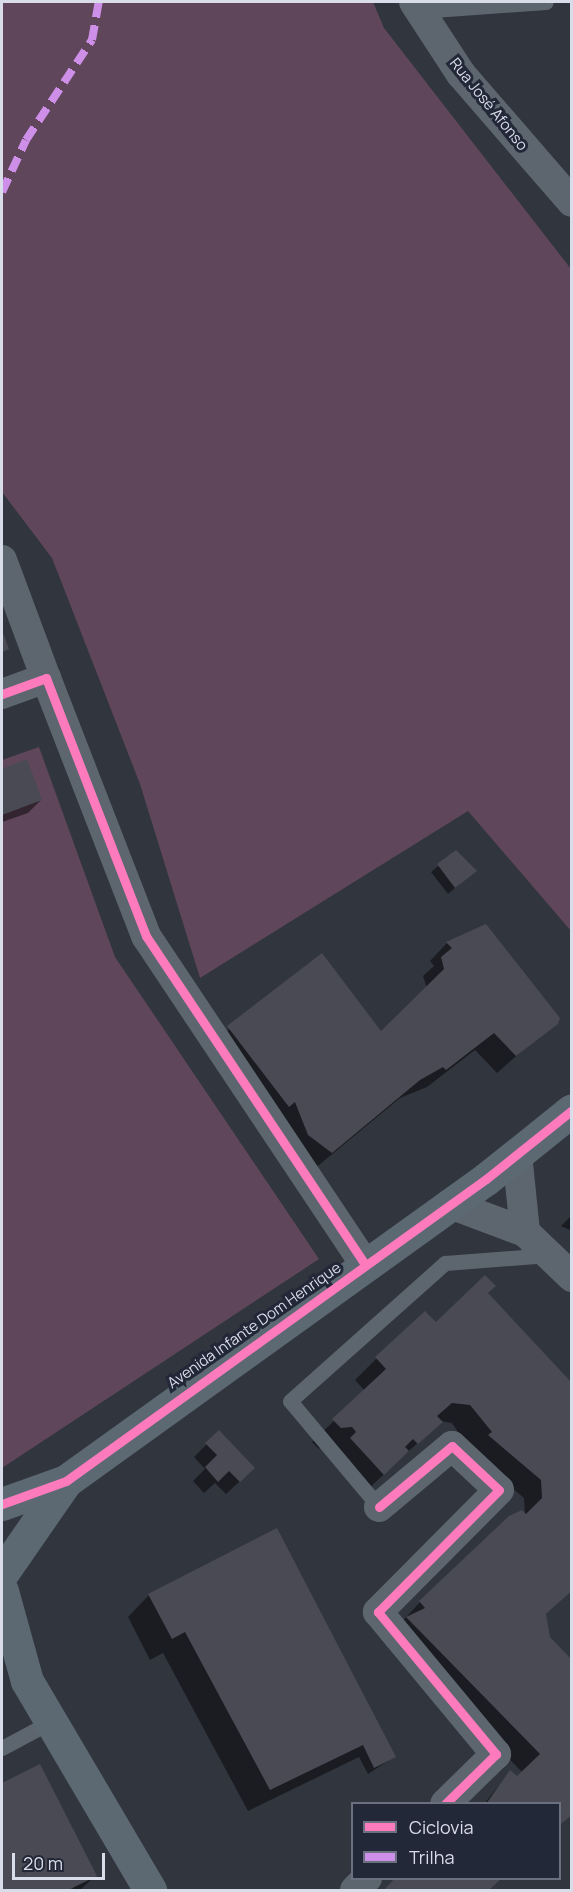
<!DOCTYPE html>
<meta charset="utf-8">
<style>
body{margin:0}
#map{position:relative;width:573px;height:1892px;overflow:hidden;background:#31353e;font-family:Manrope,sans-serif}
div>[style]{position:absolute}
.green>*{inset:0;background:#5f465b}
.shadow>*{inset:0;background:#0007}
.building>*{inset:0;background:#4a4a54}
.lane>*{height:15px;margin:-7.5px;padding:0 7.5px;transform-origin:7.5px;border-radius:7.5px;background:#5d666e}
.street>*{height:30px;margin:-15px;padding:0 15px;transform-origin:15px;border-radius:15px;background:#5d666e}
.secondary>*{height:33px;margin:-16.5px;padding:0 16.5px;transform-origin:16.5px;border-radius:16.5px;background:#5c6973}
.quiet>*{height:8px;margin-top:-4px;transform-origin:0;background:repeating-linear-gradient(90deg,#ce8fe9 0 15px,transparent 0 23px)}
.cycleway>*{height:9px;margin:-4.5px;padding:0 4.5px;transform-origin:4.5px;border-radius:4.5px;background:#fd7abc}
span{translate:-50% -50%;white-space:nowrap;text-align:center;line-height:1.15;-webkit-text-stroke:6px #222838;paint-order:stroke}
.street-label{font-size:15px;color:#d9dde9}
.frame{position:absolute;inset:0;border:3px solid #d9dde9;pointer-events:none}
.legend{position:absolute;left:351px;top:1802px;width:210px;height:78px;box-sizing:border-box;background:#222838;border:2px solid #6b707f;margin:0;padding:8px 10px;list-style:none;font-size:18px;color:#d9dde9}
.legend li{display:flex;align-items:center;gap:12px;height:30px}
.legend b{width:30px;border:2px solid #6b707f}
.scale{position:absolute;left:12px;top:1853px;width:93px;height:27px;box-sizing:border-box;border:3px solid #d9dde9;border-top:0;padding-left:8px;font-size:18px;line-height:21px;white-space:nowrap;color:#d9dde9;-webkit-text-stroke:4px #222838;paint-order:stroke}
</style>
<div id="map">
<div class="green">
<div style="clip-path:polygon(2px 2px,373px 2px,384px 28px,571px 269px,571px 931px,468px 811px,200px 978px,140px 784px,52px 558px,2px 492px)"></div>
<div style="clip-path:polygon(39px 747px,115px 957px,319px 1259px,2px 1468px,2px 760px)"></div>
</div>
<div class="shadow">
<div style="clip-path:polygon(27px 761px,41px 800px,28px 813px,2px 822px,2px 770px)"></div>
<div style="clip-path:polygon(455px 852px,475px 871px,448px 894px,431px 872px)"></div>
<div style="clip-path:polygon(447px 943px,540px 1035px,497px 1073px,475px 1050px,427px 1087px,400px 1098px,313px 1170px,210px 1045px,321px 955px,381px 1033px,427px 988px,423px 976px,434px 966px,430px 961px)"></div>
<div style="clip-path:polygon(572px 1215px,572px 1231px,561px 1226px)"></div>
<div style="clip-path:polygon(486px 1294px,572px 1385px,572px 1591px,545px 1615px,572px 1814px,560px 1825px,560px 1804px,484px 1804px,510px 1772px,517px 1779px,523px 1773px,389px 1636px,420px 1602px,525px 1515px,524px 1498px,472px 1453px,452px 1423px,441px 1421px,365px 1492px,323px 1445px,319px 1449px,312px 1442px,365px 1391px,355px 1380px,376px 1359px)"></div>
<div style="clip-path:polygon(219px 1432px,240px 1481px,226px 1494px,215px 1483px,204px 1493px,193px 1481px,205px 1469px,194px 1457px)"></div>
<div style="clip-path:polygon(149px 1595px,394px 1757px,368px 1774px,359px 1757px,248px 1811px,163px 1653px,150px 1660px,128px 1617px)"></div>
<div style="clip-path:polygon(40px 1766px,95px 1876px,80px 1890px,71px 1890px,76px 1885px,65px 1890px,2px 1890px,2px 1785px)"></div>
<div style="clip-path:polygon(397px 1878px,500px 1878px,488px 1890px,385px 1890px)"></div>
</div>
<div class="building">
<div style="clip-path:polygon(2px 630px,9px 649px,2px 652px)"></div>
<div style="clip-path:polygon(27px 759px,42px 800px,2px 815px,2px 769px)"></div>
<div style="clip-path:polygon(456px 850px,477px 871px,455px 888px,437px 864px)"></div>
<div style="clip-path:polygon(486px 924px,560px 1018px,558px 1024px,516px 1056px,494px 1033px,446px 1070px,443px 1067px,420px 1080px,332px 1153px,308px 1135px,295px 1102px,289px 1107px,227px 1026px,322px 953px,381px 1031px,444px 969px,441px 957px,452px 948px,446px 942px)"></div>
<div style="clip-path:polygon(485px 1275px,496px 1286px,488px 1293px,572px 1383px,572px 1591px,546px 1614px,550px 1637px,572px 1660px,572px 1815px,561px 1824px,560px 1804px,486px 1804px,510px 1770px,517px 1776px,540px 1754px,406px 1617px,425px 1608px,419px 1601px,509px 1516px,522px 1510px,526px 1514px,542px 1498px,541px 1480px,488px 1435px,492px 1432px,470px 1405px,452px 1403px,437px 1416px,443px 1422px,418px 1444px,413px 1439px,405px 1447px,409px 1451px,384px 1475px,350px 1438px,356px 1432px,352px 1427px,341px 1428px,332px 1419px,386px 1369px,375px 1357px,425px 1311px,436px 1322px)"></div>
<div style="clip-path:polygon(219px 1430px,255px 1468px,240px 1482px,229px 1471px,218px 1482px,205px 1467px,217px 1455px,205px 1443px)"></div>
<div style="clip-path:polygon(277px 1528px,396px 1757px,374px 1768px,363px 1745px,270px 1790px,185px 1632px,172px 1639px,148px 1594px)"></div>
<div style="clip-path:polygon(40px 1764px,97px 1876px,68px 1890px,2px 1890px,2px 1783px)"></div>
<div style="clip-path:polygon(395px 1878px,499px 1878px,499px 1881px,489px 1890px,384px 1890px)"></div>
</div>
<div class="lane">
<div style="left:420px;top:11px;width:126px;rotate:-4.1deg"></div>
<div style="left:379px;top:1507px;width:138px;rotate:-130deg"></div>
<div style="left:290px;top:1401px;width:208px;rotate:-41.7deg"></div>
<div style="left:445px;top:1263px;width:104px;rotate:-4.4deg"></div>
<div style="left:2px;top:1748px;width:55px;rotate:-28.4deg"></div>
</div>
<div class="street">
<div style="left:414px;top:2px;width:86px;rotate:56.9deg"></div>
<div style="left:461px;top:74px;width:169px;rotate:49.1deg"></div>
<div style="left:2px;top:560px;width:126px;rotate:69.6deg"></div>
<div style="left:2px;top:694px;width:47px;rotate:-20deg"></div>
<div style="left:46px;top:678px;width:277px;rotate:68.8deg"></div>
<div style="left:146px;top:936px;width:394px;rotate:56.3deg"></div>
<div style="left:517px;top:1154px;width:78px;rotate:84.1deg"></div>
<div style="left:450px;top:1204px;width:80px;rotate:20.5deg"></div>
<div style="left:525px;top:1232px;width:65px;rotate:43.8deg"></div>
<div style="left:379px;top:1507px;width:95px;rotate:-39.9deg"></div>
<div style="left:452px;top:1446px;width:64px;rotate:43.1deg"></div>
<div style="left:499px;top:1490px;width:172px;rotate:134.8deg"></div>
<div style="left:378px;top:1612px;width:185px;rotate:50.3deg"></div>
<div style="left:496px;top:1754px;width:71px;rotate:135.6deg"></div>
<div style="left:355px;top:1890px;width:17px;rotate:-45deg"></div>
</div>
<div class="secondary">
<div style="left:2px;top:1504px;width:68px;rotate:-19.8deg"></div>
<div style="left:66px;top:1481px;width:517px;rotate:-35.72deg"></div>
<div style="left:486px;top:1179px;width:110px;rotate:-38.7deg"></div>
<div style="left:3px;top:1572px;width:111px;rotate:-55.3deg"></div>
<div style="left:2px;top:1591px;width:93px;rotate:74.5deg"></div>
<div style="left:27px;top:1681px;width:243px;rotate:59.5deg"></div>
</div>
<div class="quiet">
<div style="left:2px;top:192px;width:57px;rotate:-65.2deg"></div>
<div style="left:26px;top:140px;width:120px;rotate:-56.6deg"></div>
<div style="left:92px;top:40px;width:39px;rotate:-80deg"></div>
</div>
<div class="cycleway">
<div style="left:2px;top:694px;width:47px;rotate:-20deg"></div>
<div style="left:46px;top:678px;width:277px;rotate:68.8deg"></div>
<div style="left:146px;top:936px;width:394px;rotate:56.3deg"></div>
<div style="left:2px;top:1504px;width:68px;rotate:-19.8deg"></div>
<div style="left:66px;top:1481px;width:517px;rotate:-35.72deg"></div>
<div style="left:486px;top:1179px;width:110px;rotate:-38.7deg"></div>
<div style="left:379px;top:1507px;width:95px;rotate:-39.9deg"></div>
<div style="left:452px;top:1446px;width:64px;rotate:43.1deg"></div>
<div style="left:499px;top:1490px;width:172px;rotate:134.8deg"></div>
<div style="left:378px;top:1612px;width:185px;rotate:50.3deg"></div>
<div style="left:496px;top:1754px;width:71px;rotate:135.6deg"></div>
</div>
<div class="street-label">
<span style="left:489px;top:104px;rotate:51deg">Rua José Afonso</span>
<span style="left:254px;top:1325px;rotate:-35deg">Avenida Infante Dom Henrique</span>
</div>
<div class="frame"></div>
<ul class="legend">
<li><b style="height:8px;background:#fd7abc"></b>Ciclovia</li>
<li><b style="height:8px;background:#ce8fe9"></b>Trilha</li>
</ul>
<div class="scale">20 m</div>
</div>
